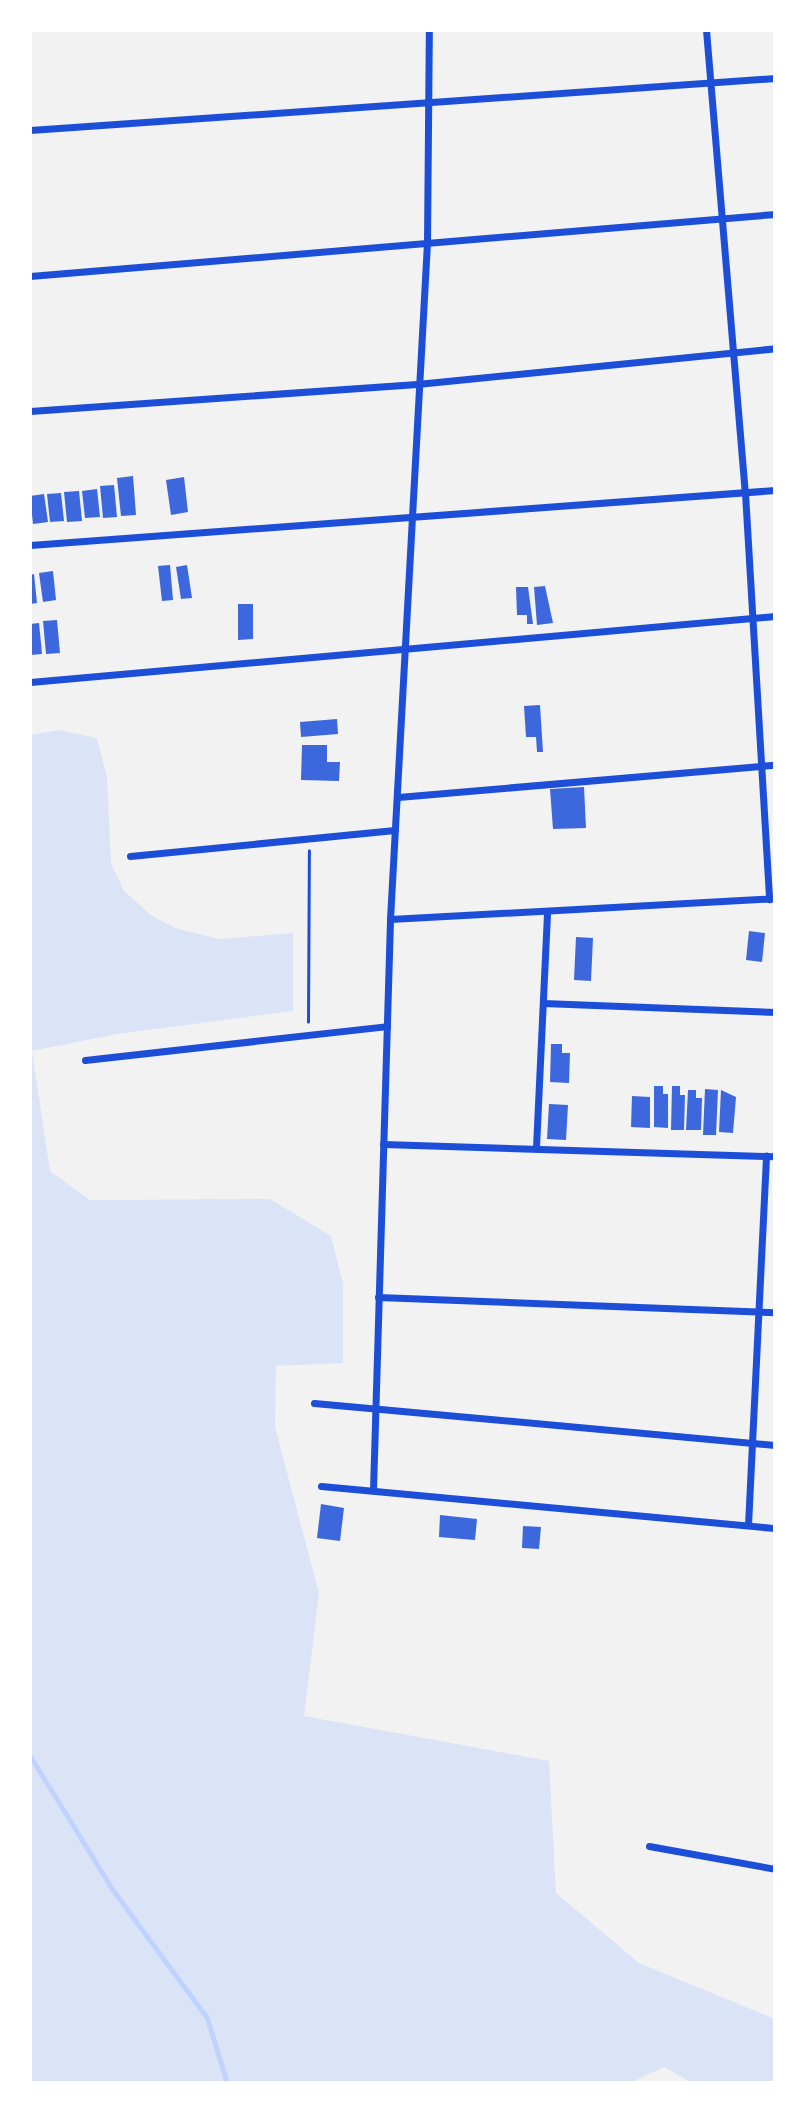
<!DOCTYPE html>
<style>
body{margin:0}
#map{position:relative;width:805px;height:2113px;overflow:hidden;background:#f2f2f2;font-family:Figtree,sans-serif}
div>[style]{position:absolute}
.green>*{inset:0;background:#dbe4f7}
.stream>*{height:5px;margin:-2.5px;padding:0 2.5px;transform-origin:2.5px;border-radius:2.5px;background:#bfd3fe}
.building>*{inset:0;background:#3d67dc}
.path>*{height:2.5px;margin:-1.25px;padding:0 1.25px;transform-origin:1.25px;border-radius:1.25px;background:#1d4ed8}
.minor>*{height:7px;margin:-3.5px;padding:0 3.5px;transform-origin:3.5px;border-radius:3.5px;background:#1d4ed8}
span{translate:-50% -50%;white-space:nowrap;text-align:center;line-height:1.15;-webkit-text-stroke:6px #fff;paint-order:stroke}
.frame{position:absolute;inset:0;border:32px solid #fff;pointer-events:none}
</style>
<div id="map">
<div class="green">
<div style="clip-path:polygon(59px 730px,97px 738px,107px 777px,111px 863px,124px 891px,151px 915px,175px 928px,219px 939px,293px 933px,293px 1011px,117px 1034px,32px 1051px,50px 1171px,90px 1200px,270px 1199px,331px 1236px,343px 1284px,343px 1363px,276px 1366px,275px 1427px,319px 1593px,304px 1716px,549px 1761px,556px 1893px,639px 1963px,775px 2019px,775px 2083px,692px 2083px,664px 2067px,630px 2083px,30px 2083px,30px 735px)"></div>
</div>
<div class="stream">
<div style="left:30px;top:1756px;width:156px;rotate:58.3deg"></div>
<div style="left:112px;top:1889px;width:160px;rotate:53.6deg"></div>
<div style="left:207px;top:2018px;width:68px;rotate:72.9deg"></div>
</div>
<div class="building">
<div style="clip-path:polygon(133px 476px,136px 515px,121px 516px,117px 478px)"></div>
<div style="clip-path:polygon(184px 477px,188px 512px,171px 515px,166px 480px)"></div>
<div style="clip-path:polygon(114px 485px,117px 517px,103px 518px,100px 486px)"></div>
<div style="clip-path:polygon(97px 489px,100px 517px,85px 518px,82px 491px)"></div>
<div style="clip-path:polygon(79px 491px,82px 521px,67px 522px,64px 492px)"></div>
<div style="clip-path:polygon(61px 493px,64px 521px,50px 522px,47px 494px)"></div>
<div style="clip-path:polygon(44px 494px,48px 522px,33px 524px,30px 496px)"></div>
<div style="clip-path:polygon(170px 565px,173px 600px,162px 601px,158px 566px)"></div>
<div style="clip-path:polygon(187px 565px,192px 598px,181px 599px,176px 567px)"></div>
<div style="clip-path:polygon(53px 571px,56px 600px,43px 602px,39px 573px)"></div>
<div style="clip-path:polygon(34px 574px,37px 603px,30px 604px,30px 575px)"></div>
<div style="clip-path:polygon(545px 586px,553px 623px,537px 625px,534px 587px)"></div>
<div style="clip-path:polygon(516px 587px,528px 587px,533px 624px,527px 624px,527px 615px,517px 615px)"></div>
<div style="clip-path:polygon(238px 604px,253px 604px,253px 639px,238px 640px)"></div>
<div style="clip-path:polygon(57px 620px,60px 653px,46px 654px,43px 621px)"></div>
<div style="clip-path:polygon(39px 623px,42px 654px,30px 655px,30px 624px)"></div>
<div style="clip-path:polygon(540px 705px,543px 752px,537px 752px,536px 737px,526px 737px,524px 706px)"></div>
<div style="clip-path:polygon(337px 719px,338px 734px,301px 737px,300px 722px)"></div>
<div style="clip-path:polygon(302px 745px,327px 745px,327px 762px,340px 762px,339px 781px,301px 780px)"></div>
<div style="clip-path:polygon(584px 787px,586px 828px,553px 829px,550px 789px)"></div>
<div style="clip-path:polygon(749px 931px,765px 933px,762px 962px,746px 960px)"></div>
<div style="clip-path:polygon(576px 937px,593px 938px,591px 981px,574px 980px)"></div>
<div style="clip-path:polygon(551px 1044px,562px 1044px,562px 1053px,570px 1053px,569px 1083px,550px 1082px)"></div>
<div style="clip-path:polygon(654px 1086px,663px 1086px,663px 1094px,668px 1094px,668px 1128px,654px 1127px)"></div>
<div style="clip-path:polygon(672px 1086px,680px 1086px,680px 1095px,685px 1095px,684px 1130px,671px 1130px)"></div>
<div style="clip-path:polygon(705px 1089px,718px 1090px,716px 1135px,703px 1135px)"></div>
<div style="clip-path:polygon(688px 1090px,696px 1090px,696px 1098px,702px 1098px,701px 1130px,686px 1130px)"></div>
<div style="clip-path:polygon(721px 1090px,736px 1097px,733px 1133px,719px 1132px)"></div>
<div style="clip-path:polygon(632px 1096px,650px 1097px,650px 1128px,631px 1127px)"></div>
<div style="clip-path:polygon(549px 1104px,568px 1105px,566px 1140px,547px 1139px)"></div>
<div style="clip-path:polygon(321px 1504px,344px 1508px,340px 1541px,317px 1538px)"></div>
<div style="clip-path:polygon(440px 1515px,477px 1519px,475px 1540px,439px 1537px)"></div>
<div style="clip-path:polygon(523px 1526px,541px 1527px,539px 1549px,522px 1548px)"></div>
</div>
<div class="path">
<div style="left:308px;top:1022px;width:171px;rotate:-89.7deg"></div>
</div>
<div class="minor">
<div style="left:706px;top:30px;width:465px;rotate:85.2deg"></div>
<div style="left:745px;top:493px;width:407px;rotate:86.6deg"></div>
<div style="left:30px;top:130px;width:747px;rotate:-3.99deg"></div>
<div style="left:30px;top:276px;width:748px;rotate:-4.76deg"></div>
<div style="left:30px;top:411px;width:388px;rotate:-4deg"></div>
<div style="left:417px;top:384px;width:360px;rotate:-5.7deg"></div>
<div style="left:30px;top:545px;width:747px;rotate:-4.22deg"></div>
<div style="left:30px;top:682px;width:748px;rotate:-5.06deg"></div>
<div style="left:398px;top:797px;width:378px;rotate:-4.9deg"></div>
<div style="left:130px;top:856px;width:266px;rotate:-5.6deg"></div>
<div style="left:390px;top:919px;width:386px;rotate:-3.1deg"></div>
<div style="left:543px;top:1003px;width:232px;rotate:2.2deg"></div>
<div style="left:85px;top:1060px;width:304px;rotate:-6.4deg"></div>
<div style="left:383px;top:1144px;width:392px;rotate:1.8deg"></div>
<div style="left:536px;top:1147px;width:235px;rotate:-87.3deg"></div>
<div style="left:378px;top:1297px;width:397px;rotate:2.2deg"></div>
<div style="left:314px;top:1403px;width:463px;rotate:5.2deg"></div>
<div style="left:321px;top:1486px;width:456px;rotate:5.3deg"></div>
<div style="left:373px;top:1490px;width:571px;rotate:-88.29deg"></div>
<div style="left:390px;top:919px;width:677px;rotate:-86.87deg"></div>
<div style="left:427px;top:243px;width:213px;rotate:-89.5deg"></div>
<div style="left:748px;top:1525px;width:370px;rotate:-87.2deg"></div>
<div style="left:649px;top:1846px;width:128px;rotate:10.3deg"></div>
</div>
<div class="frame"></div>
</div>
